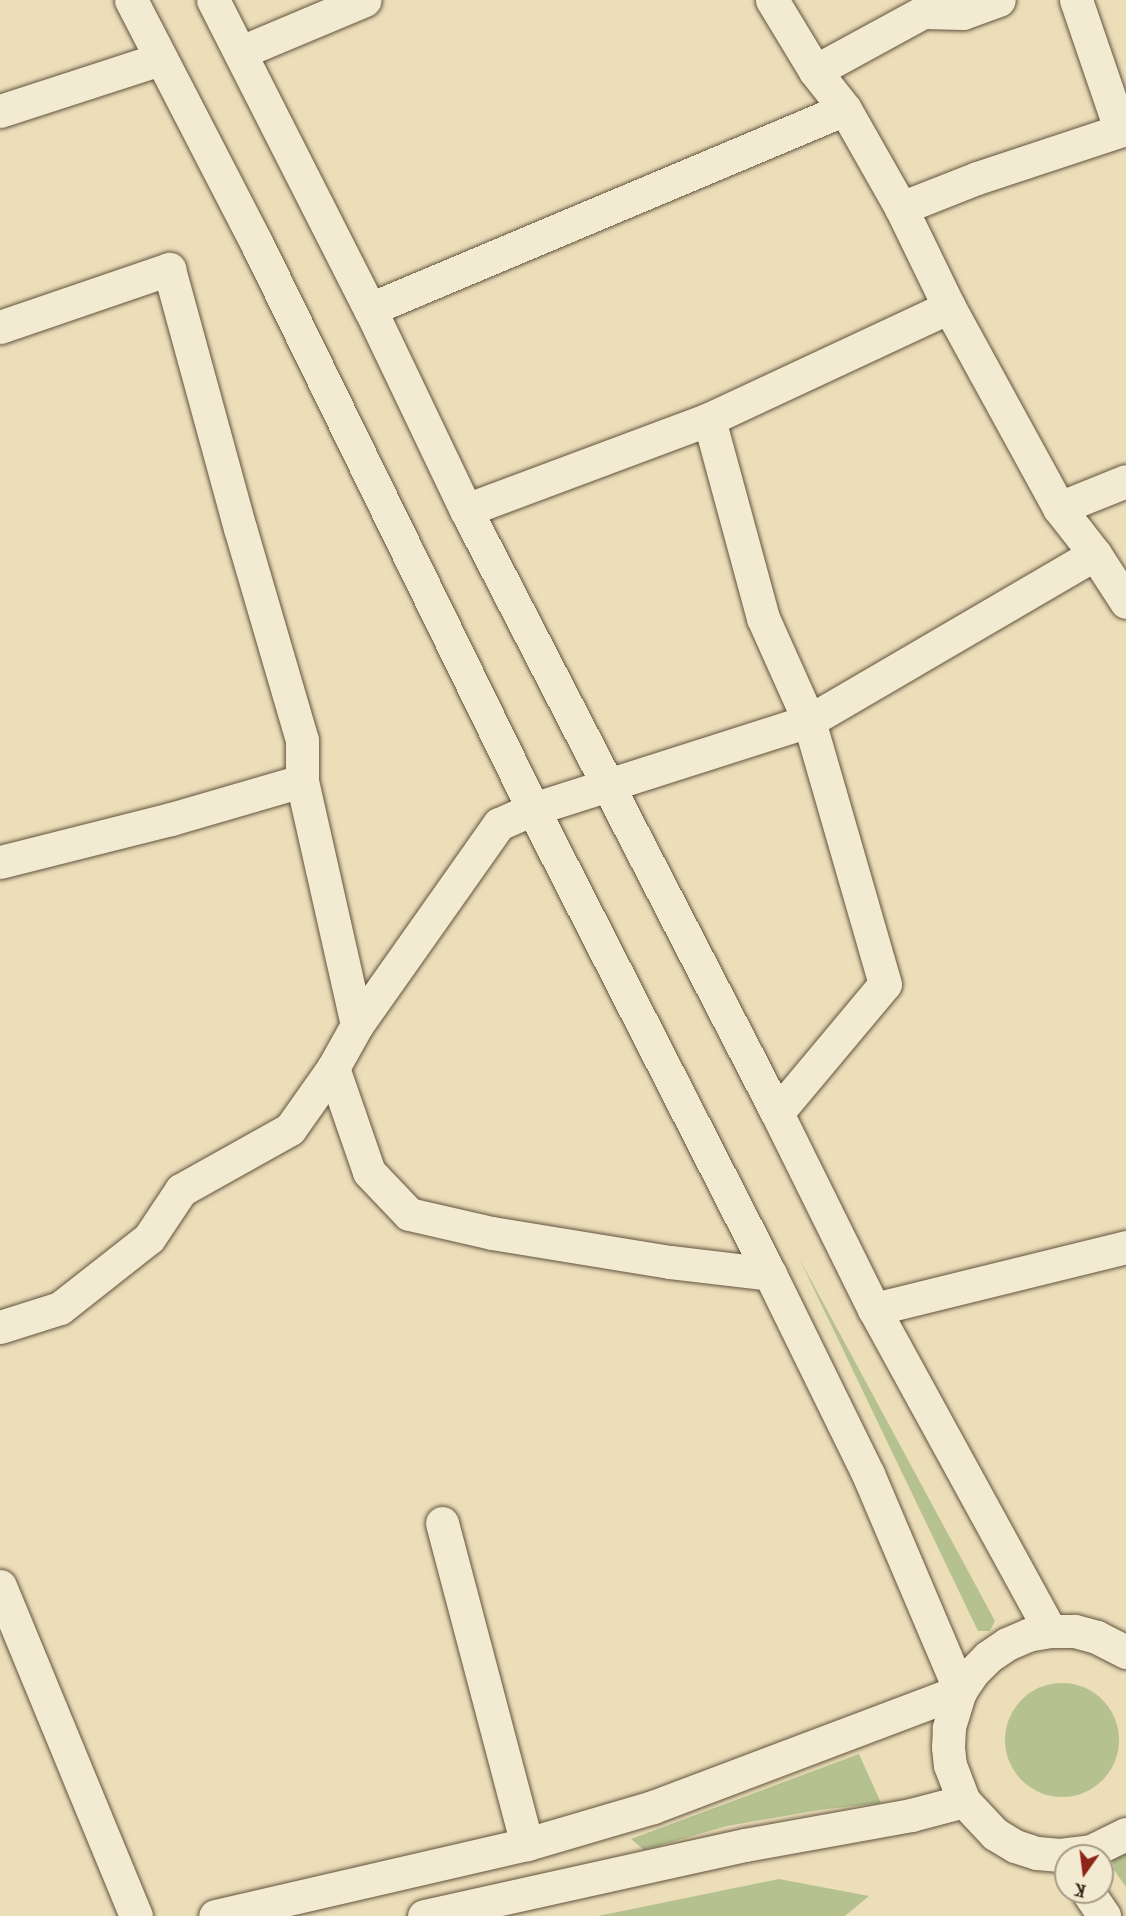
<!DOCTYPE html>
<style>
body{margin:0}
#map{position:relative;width:1126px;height:1916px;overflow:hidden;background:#ecdeb9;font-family:"IM FELL Great Primer",serif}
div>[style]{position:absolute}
.green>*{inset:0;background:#b6c190}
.round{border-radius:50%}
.roads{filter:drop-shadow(0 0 2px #61533e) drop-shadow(0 0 2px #61533e)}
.street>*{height:33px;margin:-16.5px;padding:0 16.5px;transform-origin:16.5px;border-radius:16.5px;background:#f3ead2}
.secondary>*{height:33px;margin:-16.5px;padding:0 16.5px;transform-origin:16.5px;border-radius:16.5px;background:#f3ead2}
span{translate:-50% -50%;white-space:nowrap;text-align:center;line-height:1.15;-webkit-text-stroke:6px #f3ead2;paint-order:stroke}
.north{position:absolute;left:1054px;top:1844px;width:60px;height:60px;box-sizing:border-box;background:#f3ead2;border:2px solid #a69b86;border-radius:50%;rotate:194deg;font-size:16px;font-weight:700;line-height:24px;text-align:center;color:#332515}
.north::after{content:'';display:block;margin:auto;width:21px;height:27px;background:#8f2418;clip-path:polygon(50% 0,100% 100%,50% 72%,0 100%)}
</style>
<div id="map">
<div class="green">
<div style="clip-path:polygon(799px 1258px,995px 1621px,990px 1631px,978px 1631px)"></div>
<div class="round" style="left:1005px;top:1683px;width:114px;height:114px"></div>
<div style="clip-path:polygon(859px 1754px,881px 1803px,819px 1810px,727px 1826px,644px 1850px,631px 1839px)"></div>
<div style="clip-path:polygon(1126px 1852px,1126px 1887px,1114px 1870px,1112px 1859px)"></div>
<div style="clip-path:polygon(779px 1879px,869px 1896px,845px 1916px,598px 1916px)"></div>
</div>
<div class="roads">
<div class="street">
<div style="left:772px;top:0;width:83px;rotate:58.8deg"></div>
<div style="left:815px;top:71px;width:48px;rotate:51.7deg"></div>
<div style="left:845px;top:109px;width:114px;rotate:60.5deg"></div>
<div style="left:1076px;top:0;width:124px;rotate:71.1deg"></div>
<div style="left:241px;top:52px;width:134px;rotate:-22.8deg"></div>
<div style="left:815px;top:71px;width:123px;rotate:-28.6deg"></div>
<div style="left:923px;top:12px;width:40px;rotate:1.4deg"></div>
<div style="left:963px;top:13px;width:38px;rotate:-20deg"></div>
<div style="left:0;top:111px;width:168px;rotate:-18deg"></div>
<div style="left:1126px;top:115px;width:10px;rotate:169deg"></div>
<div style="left:1116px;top:117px;width:14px;rotate:65deg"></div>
<div style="left:1122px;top:130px;width:153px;rotate:161.7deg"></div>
<div style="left:977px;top:178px;width:82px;rotate:158.5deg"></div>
<div style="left:901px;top:208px;width:110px;rotate:64.1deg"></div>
<div style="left:949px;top:307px;width:229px;rotate:61.3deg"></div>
<div style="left:1059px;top:508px;width:58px;rotate:52deg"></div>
<div style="left:1095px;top:554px;width:57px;rotate:57.1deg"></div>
<div style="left:370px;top:309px;width:515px;rotate:-22.83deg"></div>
<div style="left:0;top:327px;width:179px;rotate:-18.9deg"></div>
<div style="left:169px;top:269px;width:269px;rotate:74.7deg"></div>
<div style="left:240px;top:528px;width:221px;rotate:73.7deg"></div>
<div style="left:302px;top:740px;width:41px;rotate:90deg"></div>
<div style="left:302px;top:781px;width:250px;rotate:77.3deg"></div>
<div style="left:1059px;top:508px;width:72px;rotate:-21.9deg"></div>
<div style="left:466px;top:510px;width:259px;rotate:-20.5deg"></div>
<div style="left:0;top:862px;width:176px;rotate:-14.1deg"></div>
<div style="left:171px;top:819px;width:136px;rotate:-16.2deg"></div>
<div style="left:333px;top:1068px;width:110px;rotate:70.9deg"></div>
<div style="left:369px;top:1172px;width:58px;rotate:46.4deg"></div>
<div style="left:409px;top:1214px;width:85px;rotate:12.9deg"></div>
<div style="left:492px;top:1233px;width:180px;rotate:9.3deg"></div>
<div style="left:670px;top:1262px;width:101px;rotate:6.8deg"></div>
<div style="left:777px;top:1113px;width:168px;rotate:-50.1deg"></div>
<div style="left:885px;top:984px;width:274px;rotate:-106.1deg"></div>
<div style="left:809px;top:721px;width:113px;rotate:-114.1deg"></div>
<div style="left:763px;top:618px;width:206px;rotate:-105.2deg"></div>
<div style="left:709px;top:419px;width:265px;rotate:-25deg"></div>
<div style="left:874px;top:1309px;width:260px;rotate:-13.8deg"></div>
<div style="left:0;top:1327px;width:63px;rotate:-17.6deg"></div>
<div style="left:60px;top:1308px;width:113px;rotate:-38.2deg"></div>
<div style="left:149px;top:1238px;width:58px;rotate:-56.3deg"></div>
<div style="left:181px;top:1190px;width:125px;rotate:-29.2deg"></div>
<div style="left:290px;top:1129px;width:75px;rotate:-54.8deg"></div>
<div style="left:333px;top:1068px;width:49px;rotate:-60.8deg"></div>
<div style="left:357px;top:1025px;width:246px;rotate:-54.8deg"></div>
<div style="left:499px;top:824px;width:37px;rotate:-24deg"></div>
<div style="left:533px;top:809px;width:290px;rotate:-17.7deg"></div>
<div style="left:809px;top:721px;width:331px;rotate:-30.3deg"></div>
<div style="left:442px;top:1523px;width:332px;rotate:75.2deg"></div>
<div style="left:0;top:1586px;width:357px;rotate:67.6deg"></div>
</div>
<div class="secondary">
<div style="left:131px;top:0;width:272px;rotate:62.7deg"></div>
<div style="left:256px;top:242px;width:631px;rotate:63.96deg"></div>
<div style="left:533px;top:809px;width:522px;rotate:62.99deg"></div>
<div style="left:770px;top:1274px;width:223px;rotate:63.9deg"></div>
<div style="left:868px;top:1474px;width:236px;rotate:67deg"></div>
<div style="left:960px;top:1691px;width:328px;rotate:159.3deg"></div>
<div style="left:653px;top:1807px;width:131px;rotate:163.6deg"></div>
<div style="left:527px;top:1844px;width:320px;rotate:167deg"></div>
<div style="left:213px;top:0;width:347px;rotate:63.1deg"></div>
<div style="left:370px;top:309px;width:223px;rotate:64.5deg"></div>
<div style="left:466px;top:510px;width:678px;rotate:62.72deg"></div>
<div style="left:777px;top:1113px;width:219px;rotate:63.7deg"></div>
<div style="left:874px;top:1309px;width:367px;rotate:61.3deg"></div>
<div style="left:1126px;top:1652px;width:33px;rotate:-153deg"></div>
<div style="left:1097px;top:1637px;width:24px;rotate:-165deg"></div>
<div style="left:1074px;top:1631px;width:24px;rotate:180deg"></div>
<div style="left:1050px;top:1631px;width:22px;rotate:170deg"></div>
<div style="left:1028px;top:1635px;width:23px;rotate:157deg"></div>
<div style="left:1007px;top:1644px;width:23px;rotate:146deg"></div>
<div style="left:988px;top:1657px;width:21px;rotate:135deg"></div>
<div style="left:973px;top:1672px;width:23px;rotate:124deg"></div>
<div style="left:960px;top:1691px;width:39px;rotate:107deg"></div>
<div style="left:949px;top:1728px;width:19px;rotate:93deg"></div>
<div style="left:948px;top:1747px;width:18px;rotate:84deg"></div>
<div style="left:950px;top:1765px;width:39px;rotate:69deg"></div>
<div style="left:964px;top:1801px;width:45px;rotate:46.8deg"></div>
<div style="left:995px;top:1834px;width:23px;rotate:31deg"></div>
<div style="left:1015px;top:1846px;width:23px;rotate:18deg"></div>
<div style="left:1037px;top:1853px;width:23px;rotate:5deg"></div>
<div style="left:1060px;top:1855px;width:31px;rotate:-7deg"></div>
<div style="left:1091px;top:1851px;width:39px;rotate:-26deg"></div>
<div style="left:1088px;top:1892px;width:29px;rotate:56deg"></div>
<div style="left:424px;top:1916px;width:329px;rotate:-12.5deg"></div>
<div style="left:745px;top:1845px;width:169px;rotate:-10.2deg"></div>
<div style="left:911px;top:1815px;width:55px;rotate:-14.8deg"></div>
</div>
</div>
<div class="north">K</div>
</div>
